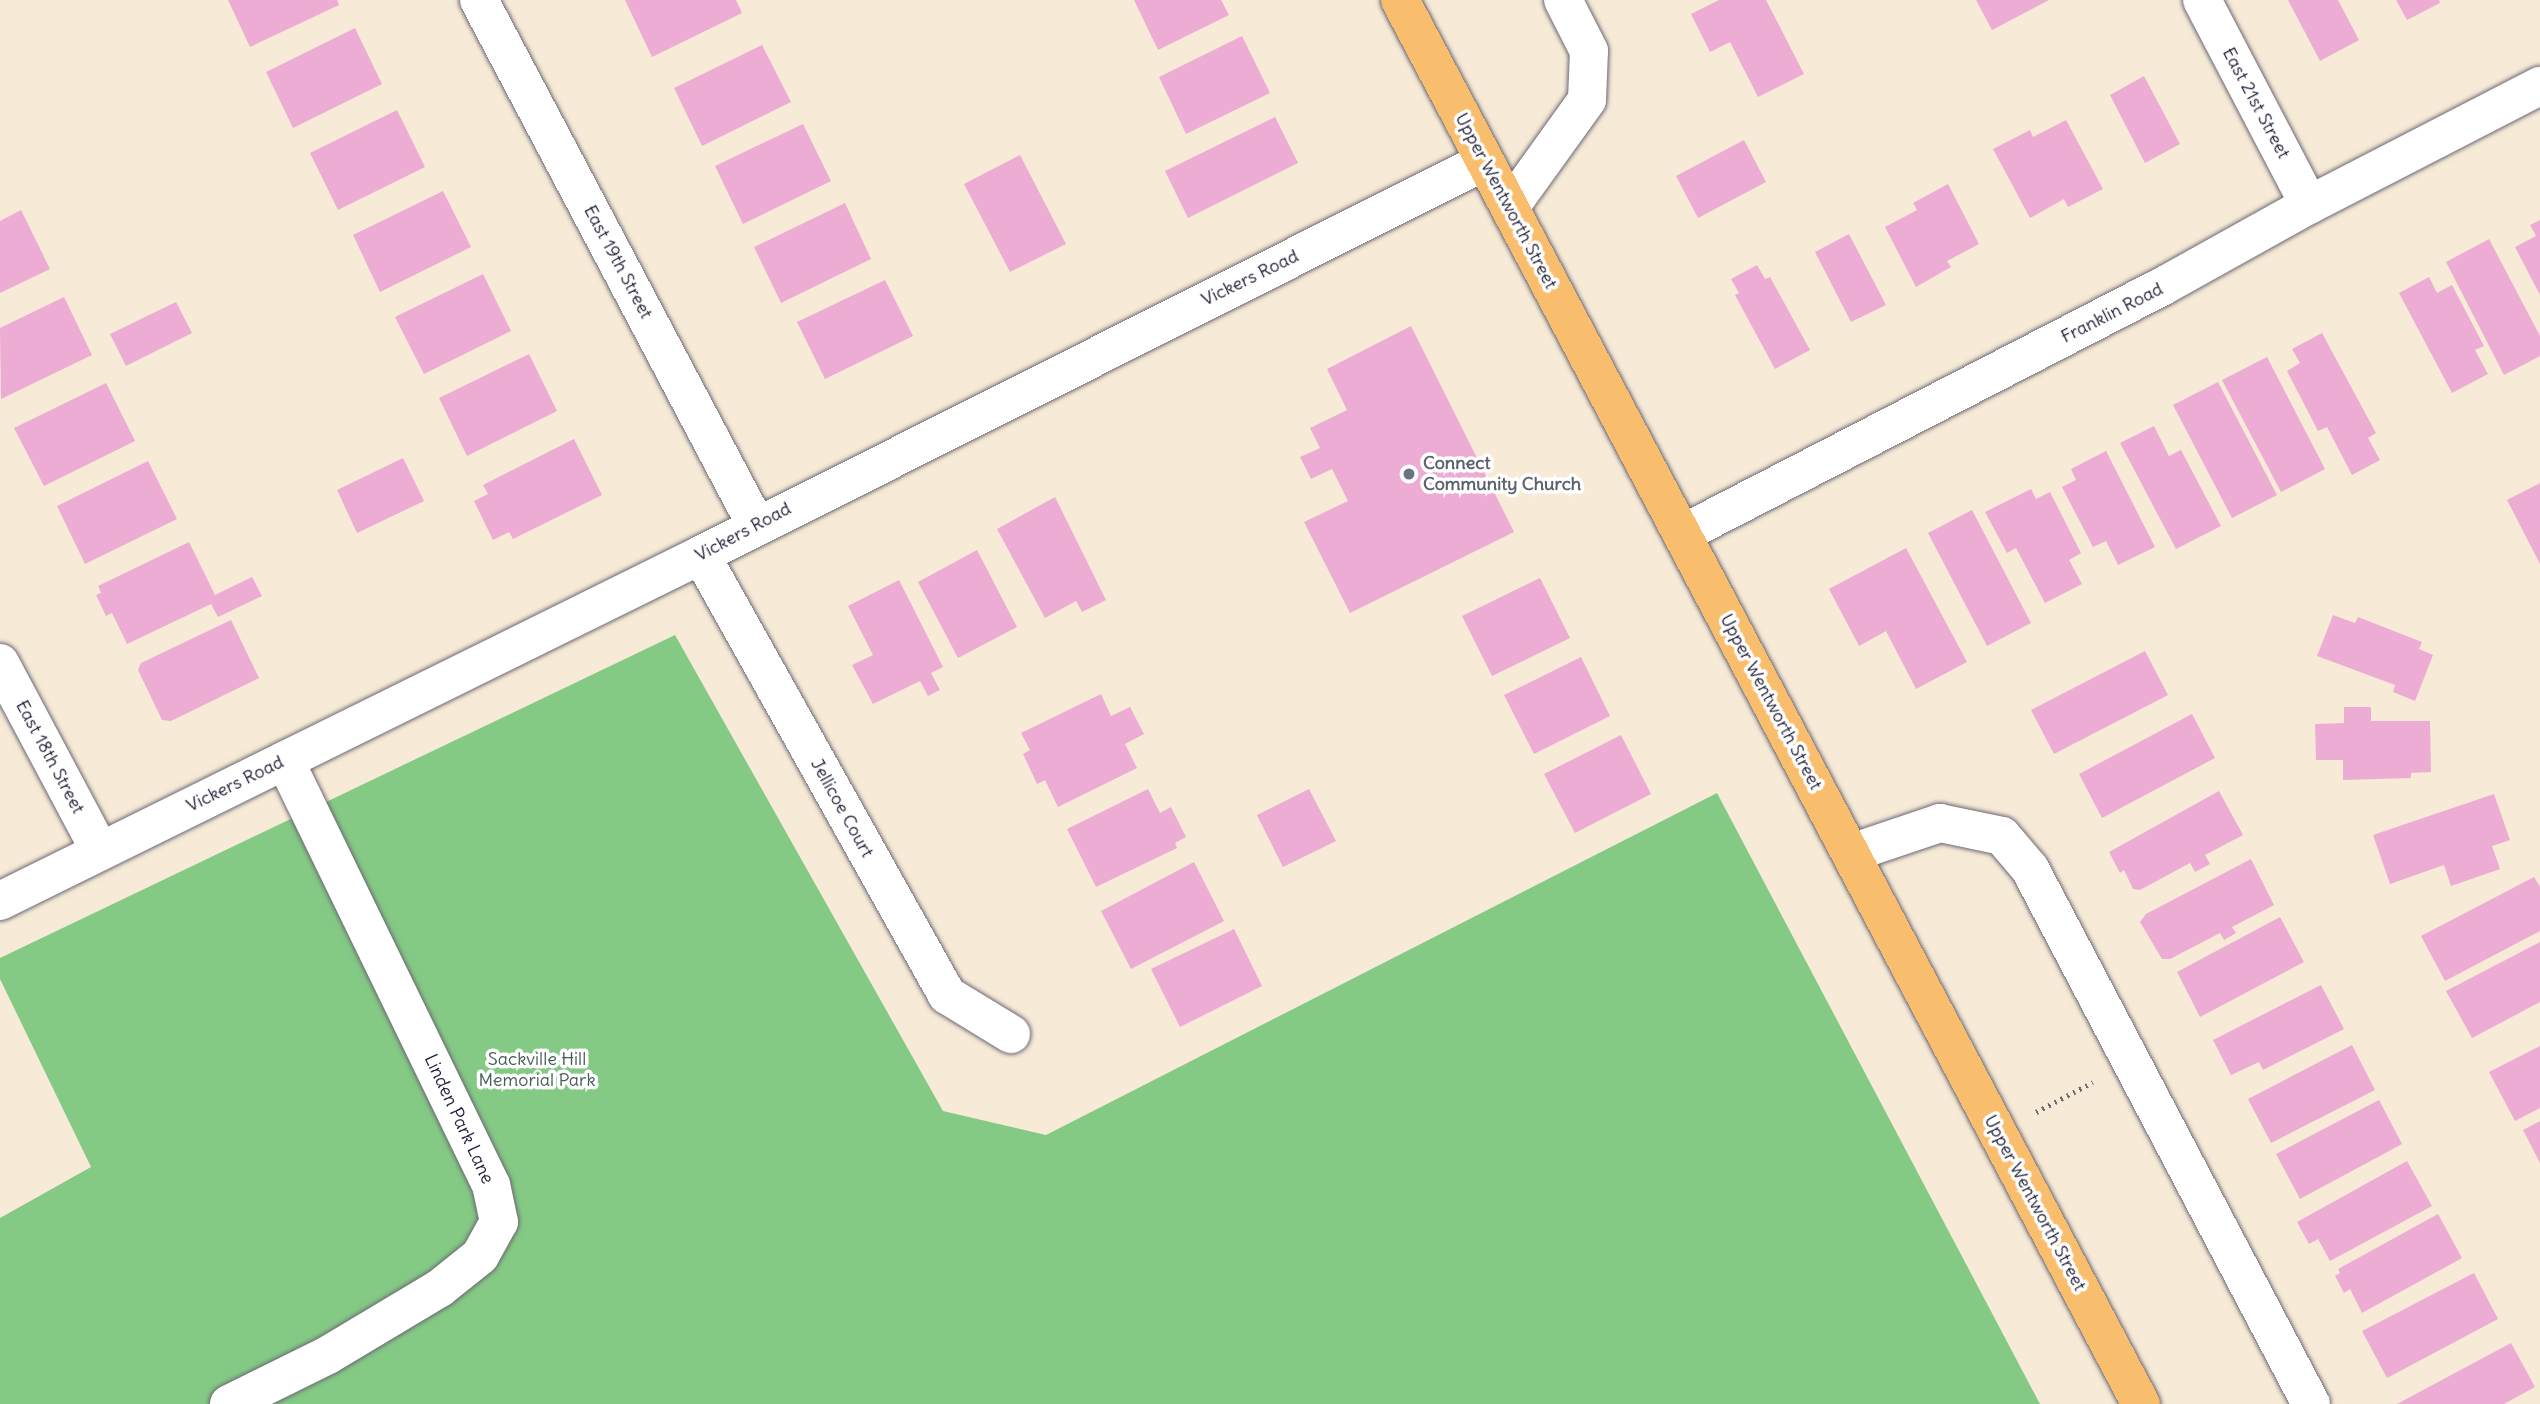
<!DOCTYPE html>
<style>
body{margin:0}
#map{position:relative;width:2540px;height:1404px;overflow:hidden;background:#f7ebd8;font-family:Delius,sans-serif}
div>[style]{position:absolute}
.green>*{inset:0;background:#84ca85}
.building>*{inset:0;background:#ecacd4}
.path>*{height:4.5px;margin-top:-2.25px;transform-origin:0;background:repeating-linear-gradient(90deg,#6d6872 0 2px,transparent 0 7px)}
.roads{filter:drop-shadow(0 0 2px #6d6872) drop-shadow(0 0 2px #6d6872)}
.minor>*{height:38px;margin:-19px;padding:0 19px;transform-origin:19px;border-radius:19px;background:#fff}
.major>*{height:38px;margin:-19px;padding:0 19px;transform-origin:19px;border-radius:19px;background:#f9be6d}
.dots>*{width:19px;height:19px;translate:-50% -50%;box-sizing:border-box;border:4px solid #fff;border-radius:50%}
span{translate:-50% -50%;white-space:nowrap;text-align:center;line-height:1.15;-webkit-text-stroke:7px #fff;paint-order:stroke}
.street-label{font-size:18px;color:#22223b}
.worship-label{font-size:18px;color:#5b616d;font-weight:700}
.left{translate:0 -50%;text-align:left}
.park-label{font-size:18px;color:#445d55}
</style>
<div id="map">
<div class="green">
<div style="clip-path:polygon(675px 635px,943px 1111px,1046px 1135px,1717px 793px,2040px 1404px,0 1404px,0 1218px,91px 1167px,0 979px,0 958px)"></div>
</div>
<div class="building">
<div style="clip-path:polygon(228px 0,337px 0,339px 5px,250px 47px)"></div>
<div style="clip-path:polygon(625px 0,736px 0,742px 13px,652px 57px)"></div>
<div style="clip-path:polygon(1134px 0,1221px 0,1229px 15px,1158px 50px)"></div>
<div style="clip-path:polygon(1719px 0,1766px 0,1804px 74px,1758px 97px,1730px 42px,1710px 52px,1691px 14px)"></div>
<div style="clip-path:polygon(1976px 0,2049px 0,1992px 30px)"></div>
<div style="clip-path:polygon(2288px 0,2338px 0,2359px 40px,2320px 61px)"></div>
<div style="clip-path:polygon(2396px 0,2439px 0,2440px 3px,2407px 20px)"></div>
<div style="clip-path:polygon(355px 28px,382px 84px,293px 128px,266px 72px)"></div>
<div style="clip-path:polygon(1242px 36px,1270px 93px,1186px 134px,1159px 77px)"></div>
<div style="clip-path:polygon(762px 45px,791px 102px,702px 146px,674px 88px)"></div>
<div style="clip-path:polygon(2144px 76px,2180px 144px,2145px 163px,2110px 95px)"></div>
<div style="clip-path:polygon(397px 110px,425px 167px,338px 210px,310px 153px)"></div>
<div style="clip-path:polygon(1275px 117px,1298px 163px,1188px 218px,1165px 171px)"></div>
<div style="clip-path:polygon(2066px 120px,2103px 189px,2068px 207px,2064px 199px,2030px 218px,1993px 149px,2030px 130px,2033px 137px)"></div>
<div style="clip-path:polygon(803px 124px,831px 181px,743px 224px,715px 166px)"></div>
<div style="clip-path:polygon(1744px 140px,1766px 182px,1698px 218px,1676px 176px)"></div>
<div style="clip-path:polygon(1020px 155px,1066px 244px,1010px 272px,964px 184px)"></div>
<div style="clip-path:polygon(1948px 184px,1979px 244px,1947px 261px,1951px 267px,1916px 287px,1885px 227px,1917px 210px,1913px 203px)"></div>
<div style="clip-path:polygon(443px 191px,471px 247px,380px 292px,353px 235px)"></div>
<div style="clip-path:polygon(845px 203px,871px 259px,781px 303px,754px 247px)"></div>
<div style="clip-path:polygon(21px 210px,50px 269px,0 293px,0 221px)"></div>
<div style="clip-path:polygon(2540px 220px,2540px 295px,2515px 247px,2536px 236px,2530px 225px)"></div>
<div style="clip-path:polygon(1849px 234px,1886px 305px,1851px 322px,1815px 252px)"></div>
<div style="clip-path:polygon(2489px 239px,2540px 336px,2540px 356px,2504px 375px,2446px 262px)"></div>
<div style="clip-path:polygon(1757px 265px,1765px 279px,1770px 277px,1810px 350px,1775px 369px,1735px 295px,1739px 293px,1731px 279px)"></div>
<div style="clip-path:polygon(483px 274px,511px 331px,424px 374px,395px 317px)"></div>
<div style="clip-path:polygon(2429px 277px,2437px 293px,2452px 285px,2484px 346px,2475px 350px,2488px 374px,2452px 393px,2399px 293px)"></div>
<div style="clip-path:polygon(885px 280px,913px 336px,825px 379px,797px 322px)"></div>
<div style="clip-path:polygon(64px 297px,92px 355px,1px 399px,0 328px)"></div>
<div style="clip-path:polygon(176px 302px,192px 333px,126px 366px,110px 334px)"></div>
<div style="clip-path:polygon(1411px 326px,1514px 532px,1350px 613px,1304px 522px,1348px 501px,1332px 469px,1311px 479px,1300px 457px,1320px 448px,1310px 428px,1347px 410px,1327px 369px)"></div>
<div style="clip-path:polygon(2322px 333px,2376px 433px,2368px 438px,2380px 460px,2352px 475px,2327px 427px,2318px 431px,2287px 371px,2300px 363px,2292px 349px)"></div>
<div style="clip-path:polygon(529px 354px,557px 411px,467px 456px,439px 398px)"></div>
<div style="clip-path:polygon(2267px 357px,2325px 469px,2281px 492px,2222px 380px)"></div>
<div style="clip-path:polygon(2218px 382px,2277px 495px,2232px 518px,2173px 405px)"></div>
<div style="clip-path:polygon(106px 383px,135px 441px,44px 486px,14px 428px)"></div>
<div style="clip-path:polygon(2154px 426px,2169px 456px,2181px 450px,2221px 526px,2176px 549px,2120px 443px)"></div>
<div style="clip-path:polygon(574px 439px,602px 495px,513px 539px,509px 532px,493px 540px,474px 501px,488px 494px,483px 485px)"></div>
<div style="clip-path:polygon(2106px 451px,2155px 547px,2118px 565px,2106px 541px,2093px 547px,2062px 487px,2076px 480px,2071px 469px)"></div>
<div style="clip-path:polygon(403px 458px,424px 501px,357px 533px,337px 490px)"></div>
<div style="clip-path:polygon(148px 461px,177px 519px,85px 564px,57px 506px)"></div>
<div style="clip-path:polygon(2540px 483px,2540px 564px,2507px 500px)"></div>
<div style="clip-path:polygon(2031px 489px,2036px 499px,2050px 492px,2081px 553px,2069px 560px,2082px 584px,2045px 603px,2016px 548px,2007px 553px,1985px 512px)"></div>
<div style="clip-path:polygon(1055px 497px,1106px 600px,1082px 612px,1076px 601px,1045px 618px,997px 529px)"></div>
<div style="clip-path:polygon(1972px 510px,2031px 623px,1987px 646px,1928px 533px)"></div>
<div style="clip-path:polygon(189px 542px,215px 595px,252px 577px,262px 596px,218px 617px,211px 604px,127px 644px,112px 613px,106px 616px,96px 595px,101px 593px,98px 586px)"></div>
<div style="clip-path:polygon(1906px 548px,1967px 662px,1916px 689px,1886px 631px,1859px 646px,1829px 589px)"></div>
<div style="clip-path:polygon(977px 550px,1017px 627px,958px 658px,918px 582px)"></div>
<div style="clip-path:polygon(1540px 578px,1570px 638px,1492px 676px,1462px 616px)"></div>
<div style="clip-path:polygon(899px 580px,943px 667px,931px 673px,940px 690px,928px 696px,920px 681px,873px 704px,852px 665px,873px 655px,848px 606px)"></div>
<div style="clip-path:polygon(2333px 615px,2355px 623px,2358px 617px,2422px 642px,2419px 649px,2433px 655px,2415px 701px,2393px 692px,2395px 685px,2317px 656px)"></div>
<div style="clip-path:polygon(231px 620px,259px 678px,171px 721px,162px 720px,138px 670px,141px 663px)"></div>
<div style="clip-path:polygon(2145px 651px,2168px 695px,2054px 754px,2031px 710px)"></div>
<div style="clip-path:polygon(1581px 657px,1610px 716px,1534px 754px,1504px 695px)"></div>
<div style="clip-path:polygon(1101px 694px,1111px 716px,1130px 707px,1144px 734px,1125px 744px,1137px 768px,1058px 807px,1045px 780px,1037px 784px,1023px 754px,1030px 750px,1021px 733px)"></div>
<div style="clip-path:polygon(2344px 707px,2371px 707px,2371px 721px,2430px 721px,2431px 772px,2411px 773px,2411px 778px,2343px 780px,2343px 760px,2316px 760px,2315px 724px,2344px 723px)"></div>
<div style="clip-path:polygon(2192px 714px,2215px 758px,2102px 818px,2079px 774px)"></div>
<div style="clip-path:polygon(1621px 735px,1651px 794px,1575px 833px,1544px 774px)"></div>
<div style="clip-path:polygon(1148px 789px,1160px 813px,1171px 807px,1186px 837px,1175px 843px,1177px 848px,1096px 887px,1067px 829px)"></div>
<div style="clip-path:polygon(1309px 789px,1336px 841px,1283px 867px,1257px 815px)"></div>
<div style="clip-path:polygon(2219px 791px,2243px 835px,2205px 855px,2210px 864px,2195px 872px,2190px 863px,2140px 890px,2133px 889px,2124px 870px,2120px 873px,2109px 852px)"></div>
<div style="clip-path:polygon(2494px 794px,2510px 840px,2492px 846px,2500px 869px,2451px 886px,2444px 865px,2390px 884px,2373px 835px)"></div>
<div style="clip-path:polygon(2251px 859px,2274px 905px,2232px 927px,2236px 933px,2224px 940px,2220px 933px,2170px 959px,2162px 959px,2140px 922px,2146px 914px)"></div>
<div style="clip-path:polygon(1194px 862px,1224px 921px,1131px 969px,1101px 911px)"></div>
<div style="clip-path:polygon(2534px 877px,2540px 887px,2540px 931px,2445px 981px,2421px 936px)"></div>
<div style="clip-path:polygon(2280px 917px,2304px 962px,2200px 1017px,2177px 972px)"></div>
<div style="clip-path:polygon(1234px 929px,1262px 986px,1180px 1027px,1151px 969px)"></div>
<div style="clip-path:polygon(2540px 942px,2540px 1002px,2472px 1038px,2446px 991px)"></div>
<div style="clip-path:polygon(2321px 985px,2344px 1029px,2263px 1070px,2259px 1062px,2231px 1075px,2213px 1040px)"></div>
<div style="clip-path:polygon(2352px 1045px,2375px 1090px,2271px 1143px,2248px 1099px)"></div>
<div style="clip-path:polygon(2540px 1046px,2540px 1108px,2515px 1121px,2489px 1072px)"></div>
<div style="clip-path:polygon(2379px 1100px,2402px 1144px,2300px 1199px,2276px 1154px)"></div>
<div style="clip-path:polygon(2540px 1121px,2540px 1163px,2523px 1130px)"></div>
<div style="clip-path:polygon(2407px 1161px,2432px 1206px,2330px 1261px,2318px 1239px,2309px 1244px,2297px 1222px)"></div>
<div style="clip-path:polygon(2438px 1214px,2462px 1258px,2362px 1313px,2350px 1289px,2344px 1293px,2335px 1276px,2340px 1273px,2338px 1269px)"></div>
<div style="clip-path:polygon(2474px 1273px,2498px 1319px,2387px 1378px,2362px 1331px)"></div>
<div style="clip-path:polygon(2511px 1343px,2535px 1387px,2504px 1404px,2397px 1404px)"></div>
</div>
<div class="path">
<div style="left:2036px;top:1112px;width:64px;rotate:-27.8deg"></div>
</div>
<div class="roads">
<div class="minor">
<div style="left:479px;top:0;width:594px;rotate:62.18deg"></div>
<div style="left:2202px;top:0;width:231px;rotate:62.4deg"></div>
<div style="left:1510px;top:207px;width:132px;rotate:-54.3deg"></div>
<div style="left:1587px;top:100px;width:49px;rotate:-87.7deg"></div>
<div style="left:1589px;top:51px;width:57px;rotate:-117deg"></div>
<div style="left:1682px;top:534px;width:543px;rotate:-27.27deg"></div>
<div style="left:2165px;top:285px;width:165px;rotate:-29.1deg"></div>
<div style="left:2309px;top:205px;width:260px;rotate:-27.3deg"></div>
<div style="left:701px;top:555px;width:504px;rotate:60.79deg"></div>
<div style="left:947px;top:995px;width:75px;rotate:31.4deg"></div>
<div style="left:0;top:663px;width:213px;rotate:62deg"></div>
<div style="left:1851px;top:853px;width:94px;rotate:-18.6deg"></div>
<div style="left:1940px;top:823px;width:63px;rotate:11.8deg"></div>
<div style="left:2002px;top:836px;width:43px;rotate:49.7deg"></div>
<div style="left:2030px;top:869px;width:604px;rotate:62.29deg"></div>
<div style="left:0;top:901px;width:782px;rotate:-26.27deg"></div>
<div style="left:701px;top:555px;width:877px;rotate:-26.68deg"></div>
<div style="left:229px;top:1404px;width:110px;rotate:-26.3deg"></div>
<div style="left:328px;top:1355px;width:131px;rotate:-30.9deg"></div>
<div style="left:440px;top:1288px;width:51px;rotate:-38.7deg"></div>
<div style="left:480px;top:1256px;width:39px;rotate:-61deg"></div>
<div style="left:499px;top:1222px;width:38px;rotate:-102deg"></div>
<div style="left:491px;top:1185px;width:472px;rotate:-115.9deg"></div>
</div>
<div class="major">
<div style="left:1400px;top:0;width:1588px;rotate:62.18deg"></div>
</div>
</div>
<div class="dots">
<div style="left:1409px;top:474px;background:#6b7280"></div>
</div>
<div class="street-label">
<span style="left:2256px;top:103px;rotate:62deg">East 21st Street</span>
<span style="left:1506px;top:201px;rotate:62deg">Upper Wentworth Street</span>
<span style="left:618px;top:262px;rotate:62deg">East 19th Street</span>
<span style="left:1250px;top:278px;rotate:-26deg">Vickers Road</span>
<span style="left:2112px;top:313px;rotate:-27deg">Franklin Road</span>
<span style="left:743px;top:532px;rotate:-28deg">Vickers Road</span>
<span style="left:1771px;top:702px;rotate:62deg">Upper Wentworth Street</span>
<span style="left:50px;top:757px;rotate:62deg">East 18th Street</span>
<span style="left:235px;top:784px;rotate:-26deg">Vickers Road</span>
<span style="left:842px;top:808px;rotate:61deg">Jellicoe Court</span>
<span style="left:459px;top:1119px;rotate:65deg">Linden Park Lane</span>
<span style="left:2035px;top:1203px;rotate:62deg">Upper Wentworth Street</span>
</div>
<div class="worship-label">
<span class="left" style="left:1423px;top:474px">Connect<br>Community Church</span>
</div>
<div class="park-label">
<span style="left:537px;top:1070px">Sackville Hill<br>Memorial Park</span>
</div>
</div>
